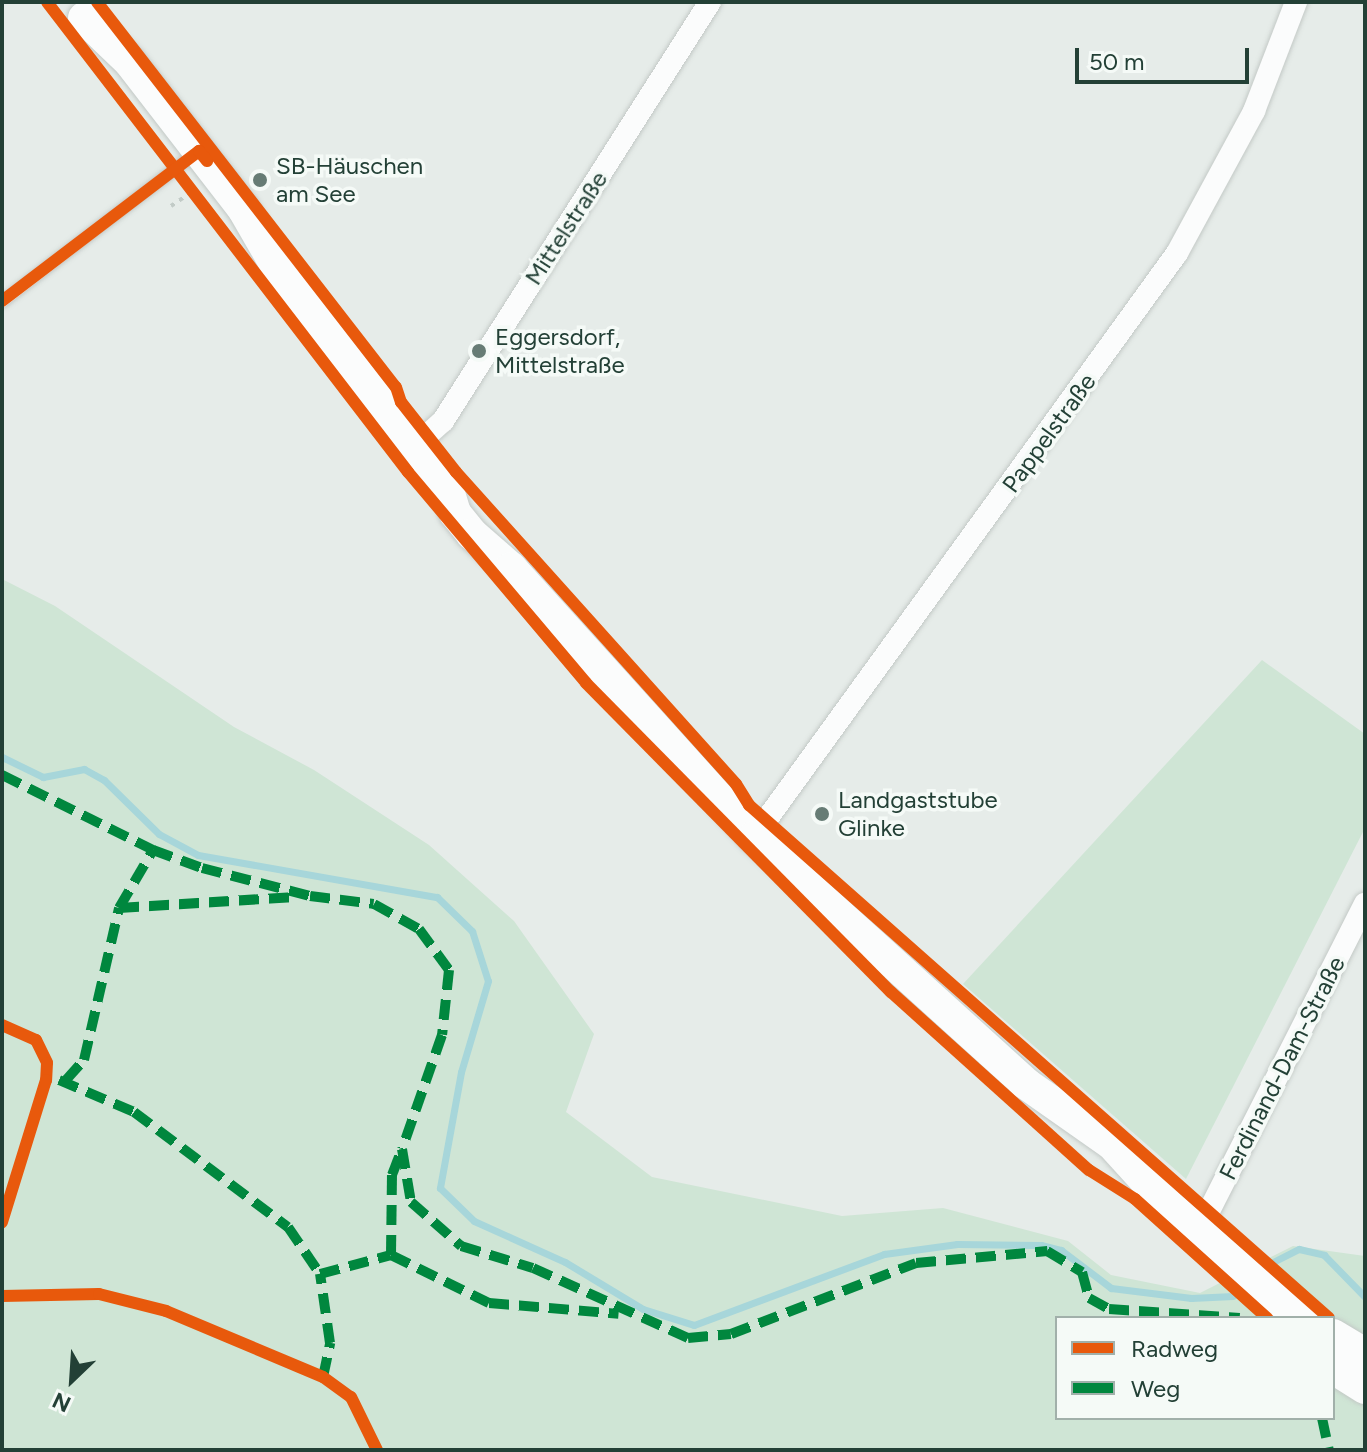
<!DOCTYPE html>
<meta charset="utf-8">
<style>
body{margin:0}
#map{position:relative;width:1367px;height:1452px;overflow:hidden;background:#e6ece9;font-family:Figtree,sans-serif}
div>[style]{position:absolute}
.green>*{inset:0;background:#cfe5d5}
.stream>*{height:7px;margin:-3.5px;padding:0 3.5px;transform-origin:3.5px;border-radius:3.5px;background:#a7d6da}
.path>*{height:4px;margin-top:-2px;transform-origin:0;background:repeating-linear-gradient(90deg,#c2cbc7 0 4px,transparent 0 10px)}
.roads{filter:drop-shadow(0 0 2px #c3c9c6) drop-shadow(0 0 2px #c3c9c6)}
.service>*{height:11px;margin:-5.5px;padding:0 5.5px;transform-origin:5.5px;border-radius:5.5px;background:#fbfcfc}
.minor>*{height:22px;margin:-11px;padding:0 11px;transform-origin:11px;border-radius:11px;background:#fbfcfc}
.secondary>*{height:32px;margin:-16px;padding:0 16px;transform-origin:16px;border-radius:16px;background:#fbfcfc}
.quiet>*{height:10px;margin-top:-5px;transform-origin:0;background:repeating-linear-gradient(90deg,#00873e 0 20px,transparent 0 30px)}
.cycleway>*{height:12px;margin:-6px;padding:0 6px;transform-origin:6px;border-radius:6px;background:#e8590c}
.dots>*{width:22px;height:22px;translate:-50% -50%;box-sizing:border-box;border:4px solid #f5faf7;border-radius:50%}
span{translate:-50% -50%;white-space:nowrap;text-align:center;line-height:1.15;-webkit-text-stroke:7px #f5faf7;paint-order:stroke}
.poi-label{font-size:24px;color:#234036}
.left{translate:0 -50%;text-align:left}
.street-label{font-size:24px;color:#234036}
.frame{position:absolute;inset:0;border:4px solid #234036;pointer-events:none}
.legend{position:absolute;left:1055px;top:1316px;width:280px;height:104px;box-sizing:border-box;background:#f5faf7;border:2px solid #a1b0aa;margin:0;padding:10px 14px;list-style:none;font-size:24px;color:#234036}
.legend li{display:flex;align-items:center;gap:16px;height:40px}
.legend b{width:40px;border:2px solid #a1b0aa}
.north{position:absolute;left:32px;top:1340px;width:80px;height:80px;-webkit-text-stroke:6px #f5faf7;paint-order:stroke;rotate:205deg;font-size:22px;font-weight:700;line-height:32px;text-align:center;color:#234036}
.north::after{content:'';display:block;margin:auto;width:28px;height:36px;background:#234036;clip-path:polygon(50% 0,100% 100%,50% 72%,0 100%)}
.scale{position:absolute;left:1075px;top:48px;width:174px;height:36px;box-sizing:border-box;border:4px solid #234036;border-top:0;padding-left:10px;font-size:24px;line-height:28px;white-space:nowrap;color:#234036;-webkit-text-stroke:6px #f5faf7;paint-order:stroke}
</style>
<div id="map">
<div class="green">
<div style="clip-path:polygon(evenodd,2px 579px,55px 606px,234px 727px,314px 770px,429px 845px,514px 921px,594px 1034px,566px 1112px,652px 1177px,842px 1216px,943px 1208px,1068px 1241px,1111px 1275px,1200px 1293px,1293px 1246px,1365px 1256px,1365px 1450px,2px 1450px,2px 579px,1057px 1318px,1333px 1318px,1333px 1418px,1057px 1418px,1057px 1318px)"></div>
<div style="clip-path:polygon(1262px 660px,1365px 734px,1365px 828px,1186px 1179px,963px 984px)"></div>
</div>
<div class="stream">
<div style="left:2px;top:757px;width:46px;rotate:26deg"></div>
<div style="left:43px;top:777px;width:42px;rotate:-11deg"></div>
<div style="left:84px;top:769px;width:23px;rotate:29deg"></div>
<div style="left:104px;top:780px;width:77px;rotate:44.5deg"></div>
<div style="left:159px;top:834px;width:44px;rotate:28.3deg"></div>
<div style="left:198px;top:855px;width:243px;rotate:10deg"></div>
<div style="left:437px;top:897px;width:49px;rotate:44.2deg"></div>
<div style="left:472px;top:931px;width:52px;rotate:72.3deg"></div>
<div style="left:488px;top:981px;width:95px;rotate:106.5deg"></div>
<div style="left:461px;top:1072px;width:118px;rotate:100.3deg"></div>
<div style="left:440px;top:1188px;width:47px;rotate:44.1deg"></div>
<div style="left:474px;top:1221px;width:100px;rotate:24.3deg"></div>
<div style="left:565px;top:1262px;width:91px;rotate:31.1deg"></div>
<div style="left:643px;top:1309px;width:53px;rotate:17.4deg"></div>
<div style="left:694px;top:1325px;width:203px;rotate:-20.5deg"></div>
<div style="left:884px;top:1254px;width:74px;rotate:-7.8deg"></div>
<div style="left:957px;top:1244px;width:84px;rotate:0.7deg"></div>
<div style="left:1041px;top:1245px;width:21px;rotate:14deg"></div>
<div style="left:1061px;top:1250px;width:63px;rotate:37.2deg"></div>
<div style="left:1111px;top:1288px;width:81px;rotate:7.1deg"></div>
<div style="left:1191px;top:1298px;width:42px;rotate:-2.7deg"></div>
<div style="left:1273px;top:1262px;width:29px;rotate:-27deg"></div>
<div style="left:1299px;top:1249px;width:26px;rotate:13deg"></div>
<div style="left:1324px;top:1255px;width:59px;rotate:45.7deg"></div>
</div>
<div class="path">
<div style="left:171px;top:206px;width:23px;rotate:-34deg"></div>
</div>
<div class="roads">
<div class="service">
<div style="left:2px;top:301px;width:243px;rotate:-37.5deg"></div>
</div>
<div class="minor">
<div style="left:414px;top:447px;width:39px;rotate:-42deg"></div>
<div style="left:443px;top:421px;width:497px;rotate:-57.5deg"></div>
<div style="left:754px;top:837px;width:721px;rotate:-54.08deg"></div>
<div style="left:1177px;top:253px;width:162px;rotate:-61.5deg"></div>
<div style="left:1254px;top:111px;width:117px;rotate:-68.9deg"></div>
<div style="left:1195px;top:1229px;width:18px;rotate:-49deg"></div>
<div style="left:1207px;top:1215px;width:349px;rotate:-63.1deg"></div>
</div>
<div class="secondary">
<div style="left:84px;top:18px;width:62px;rotate:43.7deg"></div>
<div style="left:129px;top:61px;width:188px;rotate:52.3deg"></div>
<div style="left:244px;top:210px;width:74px;rotate:60deg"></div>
<div style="left:281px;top:274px;width:273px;rotate:52.3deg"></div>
<div style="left:448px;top:490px;width:24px;rotate:73deg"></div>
<div style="left:455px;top:513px;width:27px;rotate:51deg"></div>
<div style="left:472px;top:534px;width:52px;rotate:41.1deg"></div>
<div style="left:511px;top:568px;width:363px;rotate:47.9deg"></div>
<div style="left:754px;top:837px;width:366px;rotate:42.2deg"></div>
<div style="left:1025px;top:1083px;width:106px;rotate:35deg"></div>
<div style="left:1112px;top:1144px;width:79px;rotate:47.6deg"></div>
<div style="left:1165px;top:1202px;width:144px;rotate:41.3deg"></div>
<div style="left:1273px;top:1297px;width:41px;rotate:31deg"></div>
<div style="left:1333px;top:1335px;width:37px;rotate:31deg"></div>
<div style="left:1333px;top:1368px;width:38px;rotate:32deg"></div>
</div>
</div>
<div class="quiet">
<div style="left:2px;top:775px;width:169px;rotate:26.4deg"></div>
<div style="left:153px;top:850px;width:52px;rotate:20.2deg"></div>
<div style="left:202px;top:868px;width:112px;rotate:14.5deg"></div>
<div style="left:310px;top:896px;width:64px;rotate:7.1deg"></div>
<div style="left:374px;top:904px;width:51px;rotate:29.1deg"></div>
<div style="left:419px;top:929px;width:51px;rotate:53.8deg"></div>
<div style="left:449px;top:970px;width:65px;rotate:96.1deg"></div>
<div style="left:442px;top:1035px;width:121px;rotate:109.3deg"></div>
<div style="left:402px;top:1149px;width:54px;rotate:80.4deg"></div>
<div style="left:411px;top:1202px;width:67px;rotate:41.3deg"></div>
<div style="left:461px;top:1246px;width:75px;rotate:17deg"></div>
<div style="left:533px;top:1268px;width:170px;rotate:24.3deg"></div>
<div style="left:688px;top:1338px;width:43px;rotate:-5.3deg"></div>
<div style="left:731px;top:1334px;width:198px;rotate:-21deg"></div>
<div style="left:916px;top:1263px;width:132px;rotate:-5.2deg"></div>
<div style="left:1047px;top:1251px;width:41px;rotate:31deg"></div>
<div style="left:1082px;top:1272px;width:27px;rotate:75deg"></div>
<div style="left:1089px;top:1298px;width:23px;rotate:29deg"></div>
<div style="left:1109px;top:1309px;width:131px;rotate:3.9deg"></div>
<div style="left:119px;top:908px;width:67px;rotate:-59.6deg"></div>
<div style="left:59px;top:1080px;width:82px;rotate:23.1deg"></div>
<div style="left:134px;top:1112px;width:192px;rotate:36.8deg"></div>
<div style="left:288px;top:1227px;width:57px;rotate:55.8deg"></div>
<div style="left:66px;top:1080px;width:27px;rotate:-48deg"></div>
<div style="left:84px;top:1060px;width:156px;rotate:-77deg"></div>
<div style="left:119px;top:908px;width:173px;rotate:-3.6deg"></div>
<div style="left:391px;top:1255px;width:80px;rotate:-89.3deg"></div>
<div style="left:392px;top:1175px;width:28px;rotate:-69deg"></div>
<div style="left:1363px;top:1339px;width:2px"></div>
<div style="left:323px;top:1377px;width:35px;rotate:-78deg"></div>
<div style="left:330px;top:1343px;width:70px;rotate:-98.2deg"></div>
<div style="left:320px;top:1274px;width:73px;rotate:-15deg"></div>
<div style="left:391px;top:1255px;width:109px;rotate:26.1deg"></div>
<div style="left:489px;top:1303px;width:130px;rotate:4.8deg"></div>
<div style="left:1322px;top:1418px;width:33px;rotate:78deg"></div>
</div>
<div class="cycleway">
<div style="left:47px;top:2px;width:593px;rotate:52.47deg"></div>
<div style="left:408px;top:472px;width:276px;rotate:49.8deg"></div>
<div style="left:586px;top:683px;width:434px;rotate:45.4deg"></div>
<div style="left:891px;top:992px;width:266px;rotate:42deg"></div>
<div style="left:1089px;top:1170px;width:54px;rotate:32.2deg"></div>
<div style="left:1135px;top:1199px;width:178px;rotate:42deg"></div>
<div style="left:97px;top:2px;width:487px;rotate:52.2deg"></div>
<div style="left:396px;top:387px;width:16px;rotate:72deg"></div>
<div style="left:401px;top:402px;width:89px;rotate:51.8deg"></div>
<div style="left:456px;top:472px;width:419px;rotate:48.1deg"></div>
<div style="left:736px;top:784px;width:25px;rotate:58deg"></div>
<div style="left:749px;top:805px;width:774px;rotate:41.49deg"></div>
<div style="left:2px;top:301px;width:248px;rotate:-37.3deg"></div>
<div style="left:199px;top:151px;width:13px;rotate:51deg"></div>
<div style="left:2px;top:1025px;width:37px;rotate:24deg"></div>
<div style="left:36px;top:1040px;width:25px;rotate:64deg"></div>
<div style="left:47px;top:1063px;width:17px;rotate:93deg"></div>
<div style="left:46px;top:1080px;width:149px;rotate:107.2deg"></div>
<div style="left:2px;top:1296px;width:97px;rotate:-1.2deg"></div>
<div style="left:99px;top:1294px;width:69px;rotate:14.2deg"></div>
<div style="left:166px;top:1311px;width:170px;rotate:22.8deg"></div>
<div style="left:323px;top:1377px;width:34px;rotate:36deg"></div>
<div style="left:351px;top:1397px;width:59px;rotate:63.9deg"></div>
</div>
<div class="dots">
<div style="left:260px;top:180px;background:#677c75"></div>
<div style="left:479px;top:351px;background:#677c75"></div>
<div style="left:822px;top:814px;background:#677c75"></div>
</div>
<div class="poi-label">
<span class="left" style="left:276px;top:180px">SB-Häuschen<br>am See</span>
<span class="left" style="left:495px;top:351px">Eggersdorf,<br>Mittelstraße</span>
<span class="left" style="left:838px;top:814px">Landgaststube<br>Glinke</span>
</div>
<div class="street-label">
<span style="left:566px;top:228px;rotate:-57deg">Mittelstraße</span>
<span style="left:1049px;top:433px;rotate:-54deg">Pappelstraße</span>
<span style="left:1282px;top:1068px;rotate:-63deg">Ferdinand-Dam-Straße</span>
</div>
<div class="frame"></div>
<ul class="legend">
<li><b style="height:10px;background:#e8590c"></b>Radweg</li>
<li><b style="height:10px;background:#00873e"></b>Weg</li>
</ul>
<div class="north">N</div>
<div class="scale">50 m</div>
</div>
